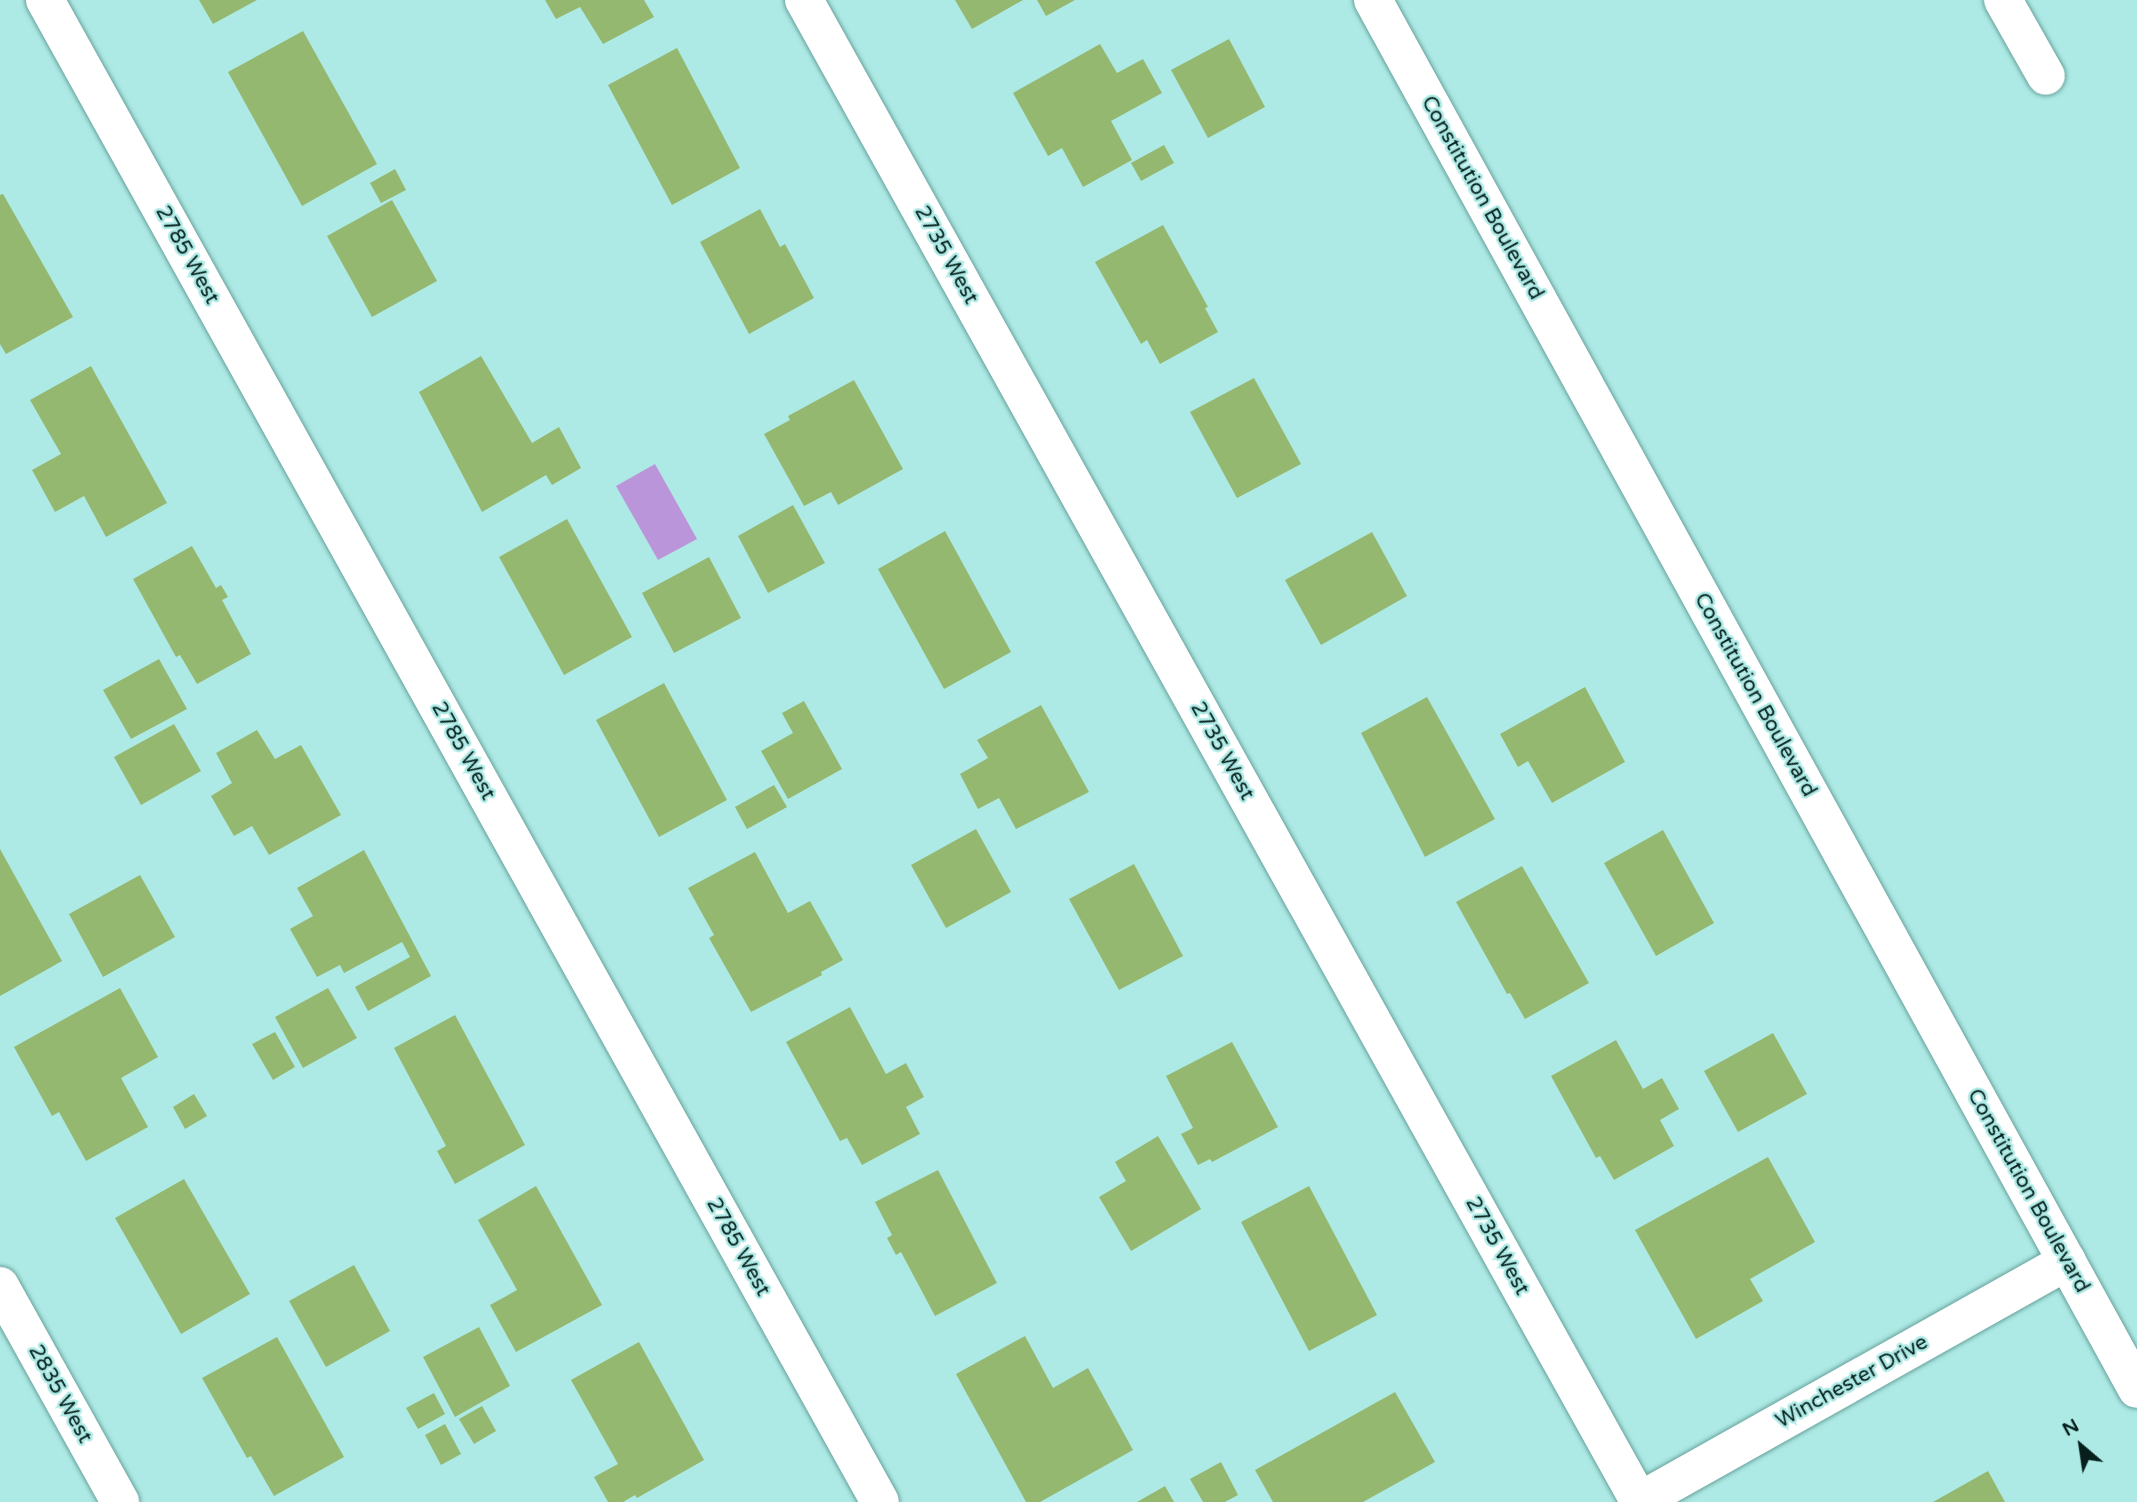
<!DOCTYPE html>
<style>
body{margin:0}
#map{position:relative;width:2137px;height:1502px;overflow:hidden;background:#aeeae5;font-family:"Varela Round",sans-serif}
div>[style]{position:absolute}
.water>*{inset:0;background:#bb95d9}
.building>*{inset:0;background:#95b870}
.roads{filter:drop-shadow(0 0 2px #67a19c) drop-shadow(0 0 2px #67a19c)}
.street>*{height:38px;margin:-19px;padding:0 19px;transform-origin:19px;border-radius:19px;background:#fff}
.secondary>*{height:38px;margin:-19px;padding:0 19px;transform-origin:19px;border-radius:19px;background:#fff}
span{translate:-50% -50%;white-space:nowrap;text-align:center;line-height:1.15;-webkit-text-stroke:5px #aeeae5;paint-order:stroke}
.street-label{font-size:21px;color:#07201e}
.north{position:absolute;left:2046px;top:1411px;width:70px;height:70px;-webkit-text-stroke:5px #aeeae5;paint-order:stroke;rotate:331deg;font-size:19px;font-weight:700;line-height:28px;text-align:center;color:#07201e}
.north::after{content:'';display:block;margin:auto;width:24px;height:32px;background:#07201e;clip-path:polygon(50% 0,100% 100%,50% 72%,0 100%)}
</style>
<div id="map">
<div class="water">
<div style="clip-path:polygon(655px 464px,697px 539px,658px 560px,616px 486px)"></div>
</div>
<div class="building">
<div style="clip-path:polygon(199px 0,257px 0,213px 24px)"></div>
<div style="clip-path:polygon(545px 0,644px 0,654px 17px,603px 44px,580px 7px,556px 19px)"></div>
<div style="clip-path:polygon(955px 0,1023px 0,972px 29px)"></div>
<div style="clip-path:polygon(1037px 0,1075px 0,1046px 16px)"></div>
<div style="clip-path:polygon(303px 31px,377px 164px,302px 206px,228px 72px)"></div>
<div style="clip-path:polygon(1229px 39px,1265px 107px,1208px 138px,1171px 70px)"></div>
<div style="clip-path:polygon(1100px 44px,1117px 73px,1143px 59px,1162px 93px,1111px 121px,1132px 160px,1083px 187px,1062px 148px,1048px 156px,1013px 93px)"></div>
<div style="clip-path:polygon(677px 48px,740px 168px,672px 205px,608px 85px)"></div>
<div style="clip-path:polygon(1164px 145px,1174px 163px,1141px 181px,1131px 163px)"></div>
<div style="clip-path:polygon(395px 169px,406px 190px,381px 203px,370px 183px)"></div>
<div style="clip-path:polygon(3px 194px,73px 317px,6px 354px,0 344px,0 195px)"></div>
<div style="clip-path:polygon(392px 200px,437px 281px,372px 317px,327px 236px)"></div>
<div style="clip-path:polygon(760px 209px,780px 247px,785px 244px,814px 298px,749px 334px,700px 242px)"></div>
<div style="clip-path:polygon(1163px 225px,1208px 307px,1205px 308px,1218px 332px,1160px 364px,1147px 340px,1141px 344px,1095px 262px)"></div>
<div style="clip-path:polygon(481px 356px,532px 443px,559px 427px,581px 468px,552px 485px,546px 475px,482px 512px,419px 392px)"></div>
<div style="clip-path:polygon(91px 366px,167px 503px,106px 537px,84px 496px,55px 512px,32px 470px,61px 454px,30px 400px)"></div>
<div style="clip-path:polygon(1254px 378px,1301px 464px,1237px 498px,1190px 412px)"></div>
<div style="clip-path:polygon(854px 380px,903px 469px,838px 505px,831px 492px,804px 506px,764px 434px,790px 420px,788px 416px)"></div>
<div style="clip-path:polygon(793px 505px,825px 563px,768px 593px,738px 536px)"></div>
<div style="clip-path:polygon(567px 519px,632px 637px,564px 675px,499px 557px)"></div>
<div style="clip-path:polygon(945px 531px,1011px 652px,944px 689px,878px 569px)"></div>
<div style="clip-path:polygon(1372px 532px,1407px 596px,1321px 645px,1285px 580px)"></div>
<div style="clip-path:polygon(192px 546px,216px 588px,221px 585px,228px 597px,222px 600px,251px 654px,197px 684px,180px 655px,176px 657px,133px 579px)"></div>
<div style="clip-path:polygon(709px 557px,741px 618px,674px 653px,642px 593px)"></div>
<div style="clip-path:polygon(159px 659px,187px 709px,131px 739px,103px 690px)"></div>
<div style="clip-path:polygon(664px 683px,727px 800px,659px 837px,596px 720px)"></div>
<div style="clip-path:polygon(1585px 687px,1625px 762px,1552px 803px,1528px 761px,1518px 767px,1500px 734px)"></div>
<div style="clip-path:polygon(1427px 697px,1495px 819px,1425px 857px,1361px 733px)"></div>
<div style="clip-path:polygon(804px 701px,842px 769px,788px 799px,761px 751px,793px 733px,782px 713px)"></div>
<div style="clip-path:polygon(1041px 705px,1089px 792px,1016px 829px,999px 798px,978px 809px,960px 774px,988px 758px,977px 740px)"></div>
<div style="clip-path:polygon(174px 724px,201px 771px,141px 805px,114px 757px)"></div>
<div style="clip-path:polygon(257px 730px,275px 759px,301px 745px,341px 815px,269px 855px,252px 826px,234px 836px,211px 796px,232px 783px,216px 753px)"></div>
<div style="clip-path:polygon(774px 785px,787px 807px,747px 829px,735px 807px)"></div>
<div style="clip-path:polygon(976px 829px,1011px 892px,946px 928px,911px 865px)"></div>
<div style="clip-path:polygon(1663px 830px,1714px 923px,1656px 956px,1604px 863px)"></div>
<div style="clip-path:polygon(0 849px,62px 961px,0 996px)"></div>
<div style="clip-path:polygon(364px 850px,431px 976px,368px 1011px,355px 987px,410px 957px,402px 942px,344px 973px,340px 965px,317px 977px,290px 929px,313px 916px,297px 888px)"></div>
<div style="clip-path:polygon(755px 852px,788px 913px,810px 901px,843px 960px,821px 972px,822px 975px,751px 1012px,709px 938px,714px 935px,688px 888px)"></div>
<div style="clip-path:polygon(1134px 864px,1183px 956px,1119px 990px,1069px 899px)"></div>
<div style="clip-path:polygon(1522px 866px,1589px 983px,1525px 1019px,1510px 993px,1507px 994px,1456px 902px)"></div>
<div style="clip-path:polygon(140px 875px,175px 937px,103px 977px,69px 914px)"></div>
<div style="clip-path:polygon(120px 988px,158px 1057px,121px 1078px,148px 1127px,86px 1161px,59px 1112px,52px 1116px,14px 1047px)"></div>
<div style="clip-path:polygon(328px 988px,357px 1038px,303px 1068px,275px 1017px)"></div>
<div style="clip-path:polygon(850px 1007px,886px 1074px,906px 1063px,924px 1097px,906px 1107px,920px 1134px,862px 1165px,847px 1138px,840px 1141px,786px 1042px)"></div>
<div style="clip-path:polygon(455px 1015px,525px 1145px,455px 1184px,437px 1151px,446px 1146px,394px 1048px)"></div>
<div style="clip-path:polygon(275px 1032px,295px 1067px,273px 1080px,252px 1044px)"></div>
<div style="clip-path:polygon(1773px 1033px,1807px 1094px,1738px 1132px,1704px 1071px)"></div>
<div style="clip-path:polygon(1616px 1040px,1643px 1089px,1662px 1078px,1679px 1109px,1660px 1120px,1674px 1146px,1614px 1180px,1600px 1156px,1596px 1158px,1551px 1076px)"></div>
<div style="clip-path:polygon(1232px 1042px,1278px 1127px,1212px 1162px,1210px 1159px,1198px 1165px,1181px 1134px,1193px 1128px,1166px 1076px)"></div>
<div style="clip-path:polygon(194px 1094px,207px 1116px,185px 1129px,173px 1107px)"></div>
<div style="clip-path:polygon(1158px 1136px,1201px 1209px,1131px 1251px,1099px 1197px,1126px 1181px,1115px 1162px)"></div>
<div style="clip-path:polygon(1768px 1157px,1815px 1242px,1750px 1279px,1763px 1301px,1696px 1339px,1635px 1230px)"></div>
<div style="clip-path:polygon(938px 1170px,997px 1283px,935px 1316px,901px 1252px,896px 1255px,887px 1238px,892px 1235px,875px 1202px)"></div>
<div style="clip-path:polygon(184px 1179px,250px 1294px,181px 1334px,115px 1218px)"></div>
<div style="clip-path:polygon(536px 1186px,602px 1305px,516px 1352px,490px 1305px,517px 1290px,478px 1220px)"></div>
<div style="clip-path:polygon(1309px 1186px,1377px 1315px,1309px 1351px,1241px 1222px)"></div>
<div style="clip-path:polygon(354px 1265px,390px 1331px,326px 1367px,289px 1301px)"></div>
<div style="clip-path:polygon(479px 1327px,510px 1386px,455px 1417px,423px 1357px)"></div>
<div style="clip-path:polygon(1025px 1336px,1053px 1388px,1088px 1368px,1133px 1450px,1040px 1502px,1026px 1502px,956px 1374px)"></div>
<div style="clip-path:polygon(277px 1337px,344px 1457px,274px 1496px,251px 1456px,247px 1458px,202px 1378px)"></div>
<div style="clip-path:polygon(639px 1342px,704px 1460px,637px 1498px,635px 1495px,623px 1502px,608px 1502px,594px 1477px,618px 1464px,571px 1380px)"></div>
<div style="clip-path:polygon(1395px 1392px,1435px 1462px,1363px 1502px,1273px 1502px,1255px 1470px)"></div>
<div style="clip-path:polygon(434px 1393px,445px 1414px,418px 1429px,406px 1408px)"></div>
<div style="clip-path:polygon(482px 1406px,496px 1431px,474px 1444px,459px 1419px)"></div>
<div style="clip-path:polygon(445px 1424px,461px 1454px,441px 1465px,425px 1435px)"></div>
<div style="clip-path:polygon(1221px 1462px,1238px 1495px,1225px 1502px,1203px 1502px,1190px 1479px)"></div>
<div style="clip-path:polygon(1988px 1471px,2005px 1502px,1933px 1502px)"></div>
<div style="clip-path:polygon(1165px 1486px,1174px 1502px,1137px 1502px)"></div>
</div>
<div class="roads">
<div class="street">
<div style="left:45px;top:0;width:1718px;rotate:60.93deg"></div>
<div style="left:804px;top:0;width:1718px;rotate:60.91deg"></div>
<div style="left:2003px;top:0;width:87px;rotate:60.5deg"></div>
<div style="left:0;top:1286px;width:247px;rotate:60.9deg"></div>
<div style="left:1638px;top:1502px;width:492px;rotate:-29.3deg"></div>
</div>
<div class="secondary">
<div style="left:1373px;top:0;width:1585px;rotate:61.19deg"></div>
</div>
</div>
<div class="street-label">
<span style="left:1482px;top:198px;rotate:61deg">Constitution Boulevard</span>
<span style="left:187px;top:255px;rotate:61deg">2785 West</span>
<span style="left:946px;top:255px;rotate:61deg">2735 West</span>
<span style="left:1755px;top:695px;rotate:61deg">Constitution Boulevard</span>
<span style="left:463px;top:751px;rotate:61deg">2785 West</span>
<span style="left:1222px;top:751px;rotate:61deg">2735 West</span>
<span style="left:2028px;top:1191px;rotate:61deg">Constitution Boulevard</span>
<span style="left:1497px;top:1246px;rotate:61deg">2735 West</span>
<span style="left:738px;top:1247px;rotate:61deg">2785 West</span>
<span style="left:1852px;top:1382px;rotate:-29deg">Winchester Drive</span>
<span style="left:60px;top:1394px;rotate:61deg">2835 West</span>
</div>
<div class="north">N</div>
</div>
